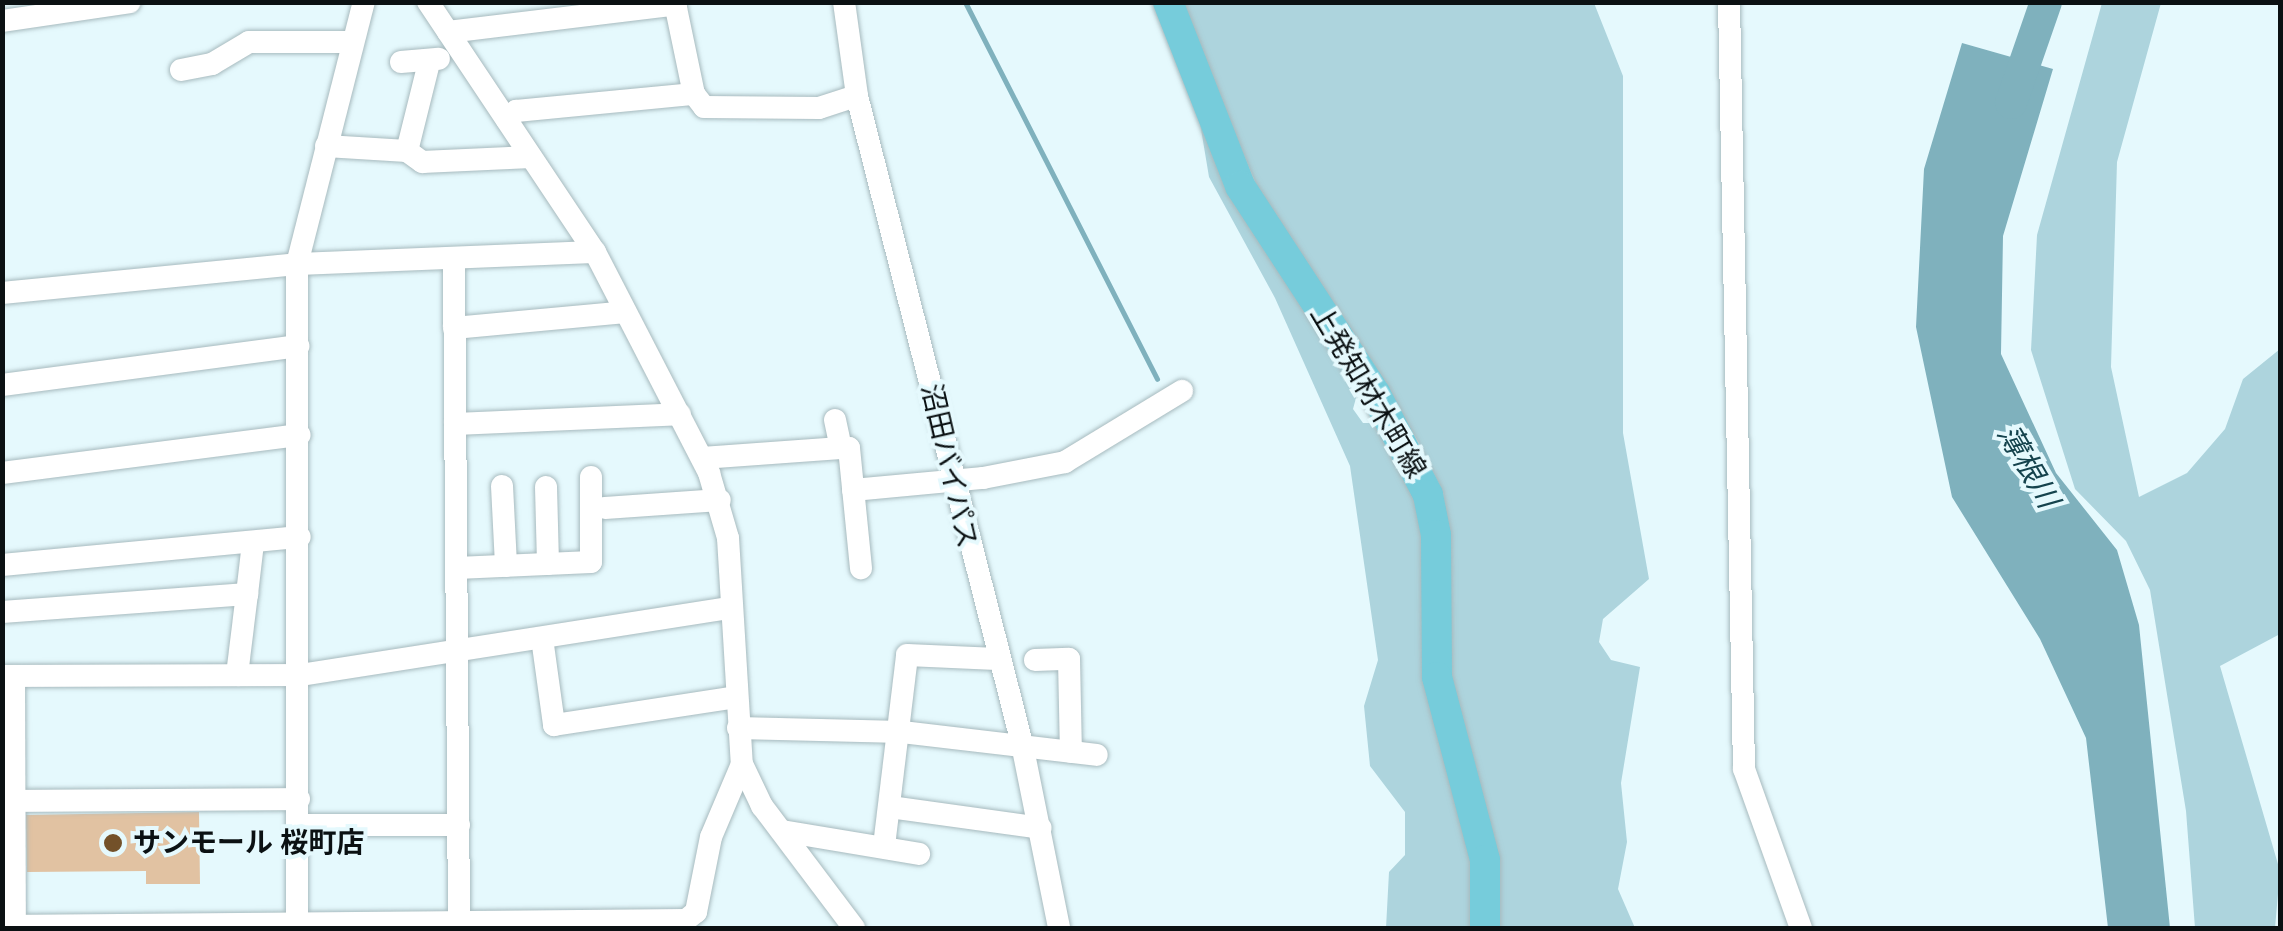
<!DOCTYPE html>
<meta charset="utf-8">
<style>
body{margin:0}
#map{position:relative;width:2283px;height:931px;overflow:hidden;background:#e5f9fd;font-family:"Varela Round","Noto Sans JP",sans-serif}
div>[style]{position:absolute}
.green>*{inset:0;background:#add4dd}
.water>*{inset:0;background:#7fb1bd}
.stream>*{height:5px;margin:-2.5px;padding:0 2.5px;transform-origin:2.5px;border-radius:2.5px;background:#7fb1bd}
.river>*{height:32px;margin:-16px;padding:0 16px;transform-origin:16px;border-radius:16px;background:#7fb1bd}
.building>*{inset:0;background:#e1c2a2}
.roads{filter:drop-shadow(0 0 2px #a7babe) drop-shadow(0 0 2px #a7babe)}
.minor>*{height:22px;margin:-11px;padding:0 11px;transform-origin:11px;border-radius:11px;background:#fff}
.major>*{height:30px;margin:-15px;padding:0 15px;transform-origin:15px;border-radius:15px;background:#76ccdb}
.dots>*{width:28px;height:28px;translate:-50% -50%;box-sizing:border-box;border:5px solid #e5f9fd;border-radius:50%}
span{translate:-50% -50%;white-space:nowrap;text-align:center;line-height:1.15;-webkit-text-stroke:8px #e5f9fd;paint-order:stroke}
.street-label{font-size:28px;color:#0b1113}
.poi-label{font-size:28px;color:#0b1113;font-weight:700}
.left{translate:0 -50%;text-align:left}
.water-label{font-size:30px;color:#15434d;font-style:italic}
.frame{position:absolute;inset:0;border:5px solid #0b1113;pointer-events:none}
</style>
<div id="map">
<div class="green">
<div style="clip-path:polygon(1185px 2px,1594px 3px,1623px 76px,1623px 433px,1649px 579px,1603px 619px,1599px 642px,1611px 660px,1640px 667px,1621px 783px,1627px 842px,1618px 889px,1635px 928px,1496px 928px,1447px 673px,1450px 543px,1443px 492px,1418px 441px,1259px 191px,1185px 14px)"></div>
<div style="clip-path:polygon(2102px 3px,2161px 3px,2117px 162px,2111px 367px,2139px 497px,2187px 473px,2225px 429px,2243px 379px,2280px 349px,2280px 634px,2220px 666px,2280px 871px,2275px 928px,2195px 928px,2186px 811px,2150px 590px,2126px 541px,2075px 489px,2031px 350px,2037px 235px)"></div>
<div style="clip-path:polygon(1198px 111px,1359px 387px,1353px 409px,1363px 423px,1383px 423px,1427px 529px,1471px 835px,1476px 928px,1386px 928px,1389px 872px,1405px 855px,1405px 812px,1370px 766px,1364px 706px,1378px 660px,1350px 466px,1275px 298px,1209px 177px)"></div>
</div>
<div class="water">
<div style="clip-path:polygon(1962px 43px,2053px 69px,2003px 236px,2001px 354px,2056px 473px,2117px 550px,2139px 625px,2170px 928px,2108px 928px,2086px 738px,2040px 639px,1952px 497px,1916px 327px,1924px 169px)"></div>
</div>
<div class="stream">
<div style="left:965px;top:2px;width:423px;rotate:63deg"></div>
</div>
<div class="river">
<div style="left:2011px;top:103px;width:107px;rotate:-70.9deg"></div>
</div>
<div class="building">
<div style="clip-path:polygon(199px 812px,200px 884px,146px 884px,146px 871px,27px 872px,26px 815px)"></div>
</div>
<div class="roads">
<div class="minor">
<div style="left:428px;top:2px;width:301px;rotate:56.3deg"></div>
<div style="left:595px;top:252px;width:249px;rotate:62.7deg"></div>
<div style="left:709px;top:473px;width:68px;rotate:73.7deg"></div>
<div style="left:728px;top:538px;width:226px;rotate:86.5deg"></div>
<div style="left:742px;top:764px;width:47px;rotate:64.5deg"></div>
<div style="left:762px;top:806px;width:153px;rotate:53deg"></div>
<div style="left:844px;top:2px;width:95px;rotate:82.1deg"></div>
<div style="left:857px;top:96px;width:669px;rotate:75.71deg"></div>
<div style="left:1022px;top:744px;width:188px;rotate:78.6deg"></div>
<div style="left:1729px;top:2px;width:767px;rotate:88.88deg"></div>
<div style="left:1744px;top:769px;width:169px;rotate:70.3deg"></div>
<div style="left:2px;top:21px;width:129px;rotate:-8.4deg"></div>
<div style="left:448px;top:32px;width:224px;rotate:-6.9deg"></div>
<div style="left:670px;top:5px;width:7px;rotate:27deg"></div>
<div style="left:676px;top:8px;width:88px;rotate:78.2deg"></div>
<div style="left:694px;top:94px;width:16px;rotate:52deg"></div>
<div style="left:704px;top:107px;width:115px;rotate:0.5deg"></div>
<div style="left:819px;top:108px;width:40px;rotate:-18deg"></div>
<div style="left:401px;top:62px;width:38px;rotate:-5deg"></div>
<div style="left:181px;top:70px;width:32px;rotate:-11deg"></div>
<div style="left:212px;top:64px;width:43px;rotate:-30.7deg"></div>
<div style="left:249px;top:42px;width:103px"></div>
<div style="left:507px;top:120px;width:13px;rotate:-45deg"></div>
<div style="left:516px;top:111px;width:179px;rotate:-5.5deg"></div>
<div style="left:326px;top:146px;width:81px;rotate:3.5deg"></div>
<div style="left:407px;top:151px;width:91px;rotate:-76deg"></div>
<div style="left:407px;top:151px;width:19px;rotate:36deg"></div>
<div style="left:422px;top:162px;width:109px;rotate:-2.6deg"></div>
<div style="left:454px;top:258px;width:664px;rotate:89.57deg"></div>
<div style="left:2px;top:293px;width:296px;rotate:-5.6deg"></div>
<div style="left:297px;top:264px;width:298px;rotate:-2.3deg"></div>
<div style="left:454px;top:328px;width:172px;rotate:-5.3deg"></div>
<div style="left:2px;top:385px;width:299px;rotate:-7.5deg"></div>
<div style="left:835px;top:420px;width:29px;rotate:78deg"></div>
<div style="left:841px;top:448px;width:8px"></div>
<div style="left:849px;top:448px;width:121px;rotate:84.3deg"></div>
<div style="left:455px;top:424px;width:225px;rotate:-2.5deg"></div>
<div style="left:702px;top:458px;width:139px;rotate:-4.1deg"></div>
<div style="left:2px;top:473px;width:300px;rotate:-7.3deg"></div>
<div style="left:502px;top:486px;width:80px;rotate:87.1deg"></div>
<div style="left:546px;top:487px;width:77px;rotate:88.5deg"></div>
<div style="left:853px;top:490px;width:131px;rotate:-5.3deg"></div>
<div style="left:983px;top:478px;width:84px;rotate:-11deg"></div>
<div style="left:1065px;top:462px;width:137px;rotate:-31.3deg"></div>
<div style="left:605px;top:508px;width:115px;rotate:-4deg"></div>
<div style="left:2px;top:565px;width:299px;rotate:-5.4deg"></div>
<div style="left:457px;top:568px;width:134px;rotate:-2.6deg"></div>
<div style="left:591px;top:562px;width:85px;rotate:-90deg"></div>
<div style="left:2px;top:612px;width:246px;rotate:-4.2deg"></div>
<div style="left:247px;top:594px;width:51px;rotate:-83.3deg"></div>
<div style="left:542px;top:638px;width:88px;rotate:82.1deg"></div>
<div style="left:554px;top:725px;width:184px;rotate:-8.7deg"></div>
<div style="left:1035px;top:660px;width:34px;rotate:-2deg"></div>
<div style="left:1069px;top:659px;width:93px;rotate:88.8deg"></div>
<div style="left:237px;top:675px;width:82px;rotate:-83deg"></div>
<div style="left:2px;top:676px;width:299px;rotate:-0.2deg"></div>
<div style="left:301px;top:675px;width:434px;rotate:-8.9deg"></div>
<div style="left:14px;top:676px;width:252px;rotate:89.8deg"></div>
<div style="left:738px;top:728px;width:164px;rotate:1.4deg"></div>
<div style="left:902px;top:732px;width:196px;rotate:6.7deg"></div>
<div style="left:14px;top:801px;width:285px;rotate:-0.4deg"></div>
<div style="left:890px;top:807px;width:152px;rotate:7.9deg"></div>
<div style="left:299px;top:825px;width:160px"></div>
<div style="left:782px;top:831px;width:139px;rotate:9.5deg"></div>
<div style="left:884px;top:846px;width:192px;rotate:-83.1deg"></div>
<div style="left:907px;top:655px;width:90px;rotate:2.5deg"></div>
<div style="left:2px;top:926px;width:684px;rotate:-0.5deg"></div>
<div style="left:686px;top:920px;width:13px;rotate:-39deg"></div>
<div style="left:696px;top:912px;width:76px;rotate:-78.7deg"></div>
<div style="left:711px;top:837px;width:79px;rotate:-67deg"></div>
<div style="left:297px;top:928px;width:664px;rotate:-90deg"></div>
<div style="left:297px;top:264px;width:270px;rotate:-75.7deg"></div>
</div>
<div class="major">
<div style="left:1168px;top:2px;width:198px;rotate:68.6deg"></div>
<div style="left:1240px;top:186px;width:247px;rotate:56.9deg"></div>
<div style="left:1375px;top:393px;width:115px;rotate:62.5deg"></div>
<div style="left:1428px;top:495px;width:41px;rotate:78.7deg"></div>
<div style="left:1436px;top:535px;width:142px;rotate:89.6deg"></div>
<div style="left:1437px;top:677px;width:189px;rotate:75.3deg"></div>
<div style="left:1485px;top:860px;width:68px;rotate:90deg"></div>
</div>
</div>
<div class="dots">
<div style="left:113px;top:843px;background:#735129"></div>
</div>
<div class="street-label">
<span style="left:1368px;top:392px;rotate:59deg">上発知材木町線</span>
<span style="left:949px;top:466px;rotate:77deg">沼田バイパス</span>
</div>
<div class="poi-label">
<span class="left" style="left:133px;top:843px">サンモール 桜町店</span>
</div>
<div class="water-label">
<span style="left:2027px;top:467px;rotate:60deg">薄根川</span>
</div>
<div class="frame"></div>
</div>
